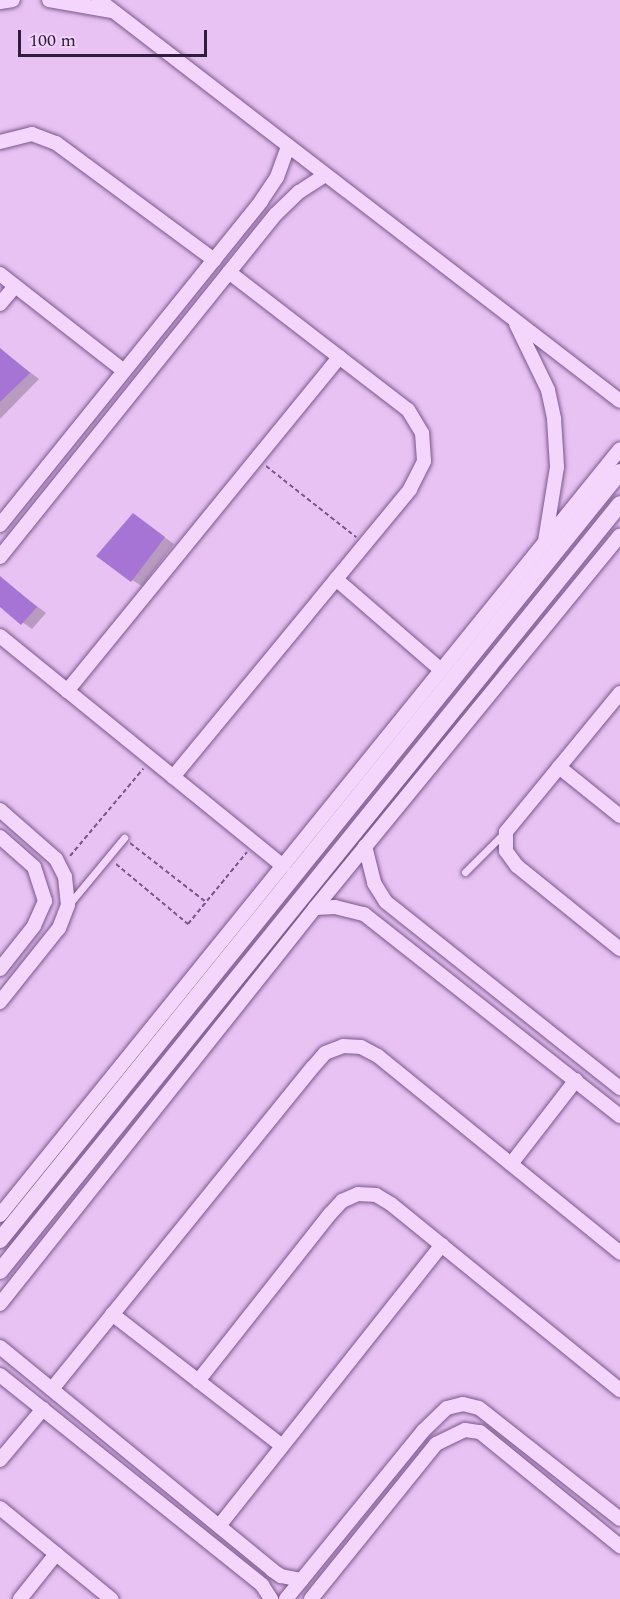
<!DOCTYPE html>
<style>
body{margin:0}
#map{position:relative;width:620px;height:1599px;overflow:hidden;background:#e8c2f2;font-family:Spectral,serif}
div>[style]{position:absolute}
.shadow>*{inset:0;background:#0003}
.building>*{inset:0;background:#a574d4}
.path>*{height:2px;margin-top:-1px;transform-origin:0;background:repeating-linear-gradient(90deg,#79578e 0 4.5px,transparent 0 7.5px)}
.roads{filter:drop-shadow(0 0 2px #79578e) drop-shadow(0 0 2px #79578e)}
.service>*{height:7px;margin:-3.5px;padding:0 3.5px;transform-origin:3.5px;border-radius:3.5px;background:#f4d6fc}
.minor>*{height:14px;margin:-7px;padding:0 7px;transform-origin:7px;border-radius:7px;background:#f4d6fc}
.tertiary>*{height:16px;margin:-8px;padding:0 8px;transform-origin:8px;border-radius:8px;background:#f4d6fc}
span{translate:-50% -50%;white-space:nowrap;text-align:center;line-height:1.15;-webkit-text-stroke:4.5px #f1d2f9;paint-order:stroke}
.scale{position:absolute;left:18px;top:30px;width:189px;height:27px;box-sizing:border-box;border:3px solid #2f1d3c;border-top:0;padding-left:8px;font-size:18px;line-height:21px;white-space:nowrap;color:#2f1d3c;-webkit-text-stroke:4px #f1d2f9;paint-order:stroke}
</style>
<div id="map">
<div class="shadow">
<div style="clip-path:polygon(0 349px,39px 379px,0 419px)"></div>
<div style="clip-path:polygon(133px 515px,174px 544px,142px 586px,132px 580px)"></div>
<div style="clip-path:polygon(4px 581px,46px 613px,32px 629px,0 606px,0 586px)"></div>
</div>
<div class="building">
<div style="clip-path:polygon(0 348px,30px 373px,0 402px)"></div>
<div style="clip-path:polygon(133px 513px,165px 537px,131px 582px,96px 556px)"></div>
<div style="clip-path:polygon(0 576px,37px 607px,21px 625px,0 607px)"></div>
</div>
<div class="path">
<div style="left:266px;top:466px;width:115px;rotate:38.3deg"></div>
<div style="left:130px;top:843px;width:96px;rotate:37.8deg"></div>
<div style="left:70px;top:856px;width:114px;rotate:-50deg"></div>
<div style="left:116px;top:864px;width:94px;rotate:39.8deg"></div>
<div style="left:188px;top:924px;width:93px;rotate:-50.7deg"></div>
</div>
<div class="roads">
<div class="service">
<div style="left:465px;top:872px;width:55px;rotate:-45deg"></div>
<div style="left:70px;top:903px;width:85px;rotate:-50.3deg"></div>
</div>
<div class="minor">
<div style="left:49px;top:0;width:64px;rotate:9.9deg"></div>
<div style="left:99px;top:0;width:657px;rotate:37.58deg"></div>
<div style="left:0;top:2px;width:13px;rotate:-9deg"></div>
<div style="left:0;top:142px;width:33px;rotate:-14deg"></div>
<div style="left:32px;top:134px;width:26px;rotate:21deg"></div>
<div style="left:56px;top:143px;width:197px;rotate:36.5deg"></div>
<div style="left:0;top:274px;width:157px;rotate:38deg"></div>
<div style="left:0;top:304px;width:23px;rotate:-50deg"></div>
<div style="left:516px;top:324px;width:73px;rotate:64.1deg"></div>
<div style="left:548px;top:390px;width:30px;rotate:78deg"></div>
<div style="left:554px;top:419px;width:48px;rotate:86.4deg"></div>
<div style="left:557px;top:467px;width:75px;rotate:99.2deg"></div>
<div style="left:0;top:525px;width:416px;rotate:-51.1deg"></div>
<div style="left:261px;top:201px;width:29px;rotate:-56deg"></div>
<div style="left:277px;top:177px;width:33px;rotate:-70deg"></div>
<div style="left:0;top:557px;width:440px;rotate:-51.2deg"></div>
<div style="left:276px;top:214px;width:32px;rotate:-44deg"></div>
<div style="left:299px;top:192px;width:31px;rotate:-33deg"></div>
<div style="left:336px;top:579px;width:139px;rotate:40.9deg"></div>
<div style="left:0;top:636px;width:365px;rotate:39.1deg"></div>
<div style="left:67px;top:691px;width:431px;rotate:-50.8deg"></div>
<div style="left:620px;top:693px;width:180px;rotate:129.4deg"></div>
<div style="left:506px;top:832px;width:19px;rotate:90deg"></div>
<div style="left:506px;top:851px;width:19px;rotate:54deg"></div>
<div style="left:517px;top:866px;width:132px;rotate:38.9deg"></div>
<div style="left:559px;top:767px;width:78px;rotate:38.8deg"></div>
<div style="left:173px;top:777px;width:373px;rotate:-50.5deg"></div>
<div style="left:410px;top:489px;width:31px;rotate:-63deg"></div>
<div style="left:424px;top:461px;width:28px;rotate:-94deg"></div>
<div style="left:422px;top:433px;width:27px;rotate:-121deg"></div>
<div style="left:408px;top:410px;width:226px;rotate:-142.4deg"></div>
<div style="left:0;top:810px;width:74px;rotate:41.2deg"></div>
<div style="left:56px;top:859px;width:20px;rotate:63deg"></div>
<div style="left:65px;top:877px;width:28px;rotate:84deg"></div>
<div style="left:68px;top:905px;width:25px;rotate:111deg"></div>
<div style="left:59px;top:928px;width:95px;rotate:128.6deg"></div>
<div style="left:0;top:837px;width:45px;rotate:41.4deg"></div>
<div style="left:34px;top:867px;width:36px;rotate:72deg"></div>
<div style="left:45px;top:901px;width:27px;rotate:114deg"></div>
<div style="left:34px;top:926px;width:55px;rotate:128.3deg"></div>
<div style="left:365px;top:846px;width:38px;rotate:76deg"></div>
<div style="left:374px;top:883px;width:22px;rotate:58deg"></div>
<div style="left:386px;top:902px;width:299px;rotate:38.5deg"></div>
<div style="left:315px;top:908px;width:20px;rotate:-3deg"></div>
<div style="left:335px;top:907px;width:30px;rotate:14deg"></div>
<div style="left:364px;top:914px;width:326px;rotate:38.3deg"></div>
<div style="left:511px;top:1164px;width:106px;rotate:-52.3deg"></div>
<div style="left:0;top:1215px;width:985px;rotate:-51.01deg"></div>
<div style="left:0;top:1304px;width:506px;rotate:-51.5deg"></div>
<div style="left:315px;top:908px;width:481px;rotate:-50.7deg"></div>
<div style="left:112px;top:1314px;width:215px;rotate:37.8deg"></div>
<div style="left:0;top:1347px;width:352px;rotate:39.3deg"></div>
<div style="left:272px;top:1570px;width:11px;rotate:34deg"></div>
<div style="left:281px;top:1576px;width:21px;rotate:11deg"></div>
<div style="left:0;top:1375px;width:336px;rotate:38.7deg"></div>
<div style="left:262px;top:1585px;width:17px;rotate:57deg"></div>
<div style="left:198px;top:1381px;width:213px;rotate:-51.7deg"></div>
<div style="left:330px;top:1214px;width:18px;rotate:-47deg"></div>
<div style="left:342px;top:1201px;width:17px;rotate:-24deg"></div>
<div style="left:358px;top:1194px;width:18px;rotate:3deg"></div>
<div style="left:376px;top:1195px;width:17px;rotate:31deg"></div>
<div style="left:391px;top:1204px;width:295px;rotate:39.1deg"></div>
<div style="left:52px;top:1389px;width:414px;rotate:-51deg"></div>
<div style="left:313px;top:1067px;width:18px;rotate:-49deg"></div>
<div style="left:325px;top:1053px;width:19px;rotate:-21deg"></div>
<div style="left:343px;top:1046px;width:18px;rotate:3deg"></div>
<div style="left:361px;top:1047px;width:19px;rotate:28deg"></div>
<div style="left:378px;top:1056px;width:312px;rotate:39.1deg"></div>
<div style="left:0;top:1460px;width:67px;rotate:-49.9deg"></div>
<div style="left:0;top:1508px;width:144px;rotate:39.3deg"></div>
<div style="left:219px;top:1526px;width:359px;rotate:-51.6deg"></div>
<div style="left:20px;top:1599px;width:58px;rotate:-51.3deg"></div>
<div style="left:286px;top:1599px;width:217px;rotate:-50.8deg"></div>
<div style="left:423px;top:1431px;width:33px;rotate:-44deg"></div>
<div style="left:447px;top:1408px;width:16px;rotate:-14deg"></div>
<div style="left:463px;top:1404px;width:16px;rotate:14deg"></div>
<div style="left:479px;top:1408px;width:179px;rotate:38.2deg"></div>
<div style="left:311px;top:1599px;width:199px;rotate:-51.1deg"></div>
<div style="left:436px;top:1444px;width:32px;rotate:-26deg"></div>
<div style="left:465px;top:1430px;width:15px;rotate:8deg"></div>
<div style="left:480px;top:1432px;width:181px;rotate:39.2deg"></div>
</div>
<div class="tertiary">
<div style="left:0;top:1240px;width:987px;rotate:-51.09deg"></div>
<div style="left:0;top:1271px;width:986px;rotate:-51.05deg"></div>
</div>
</div>
<div class="scale">100 m</div>
</div>
